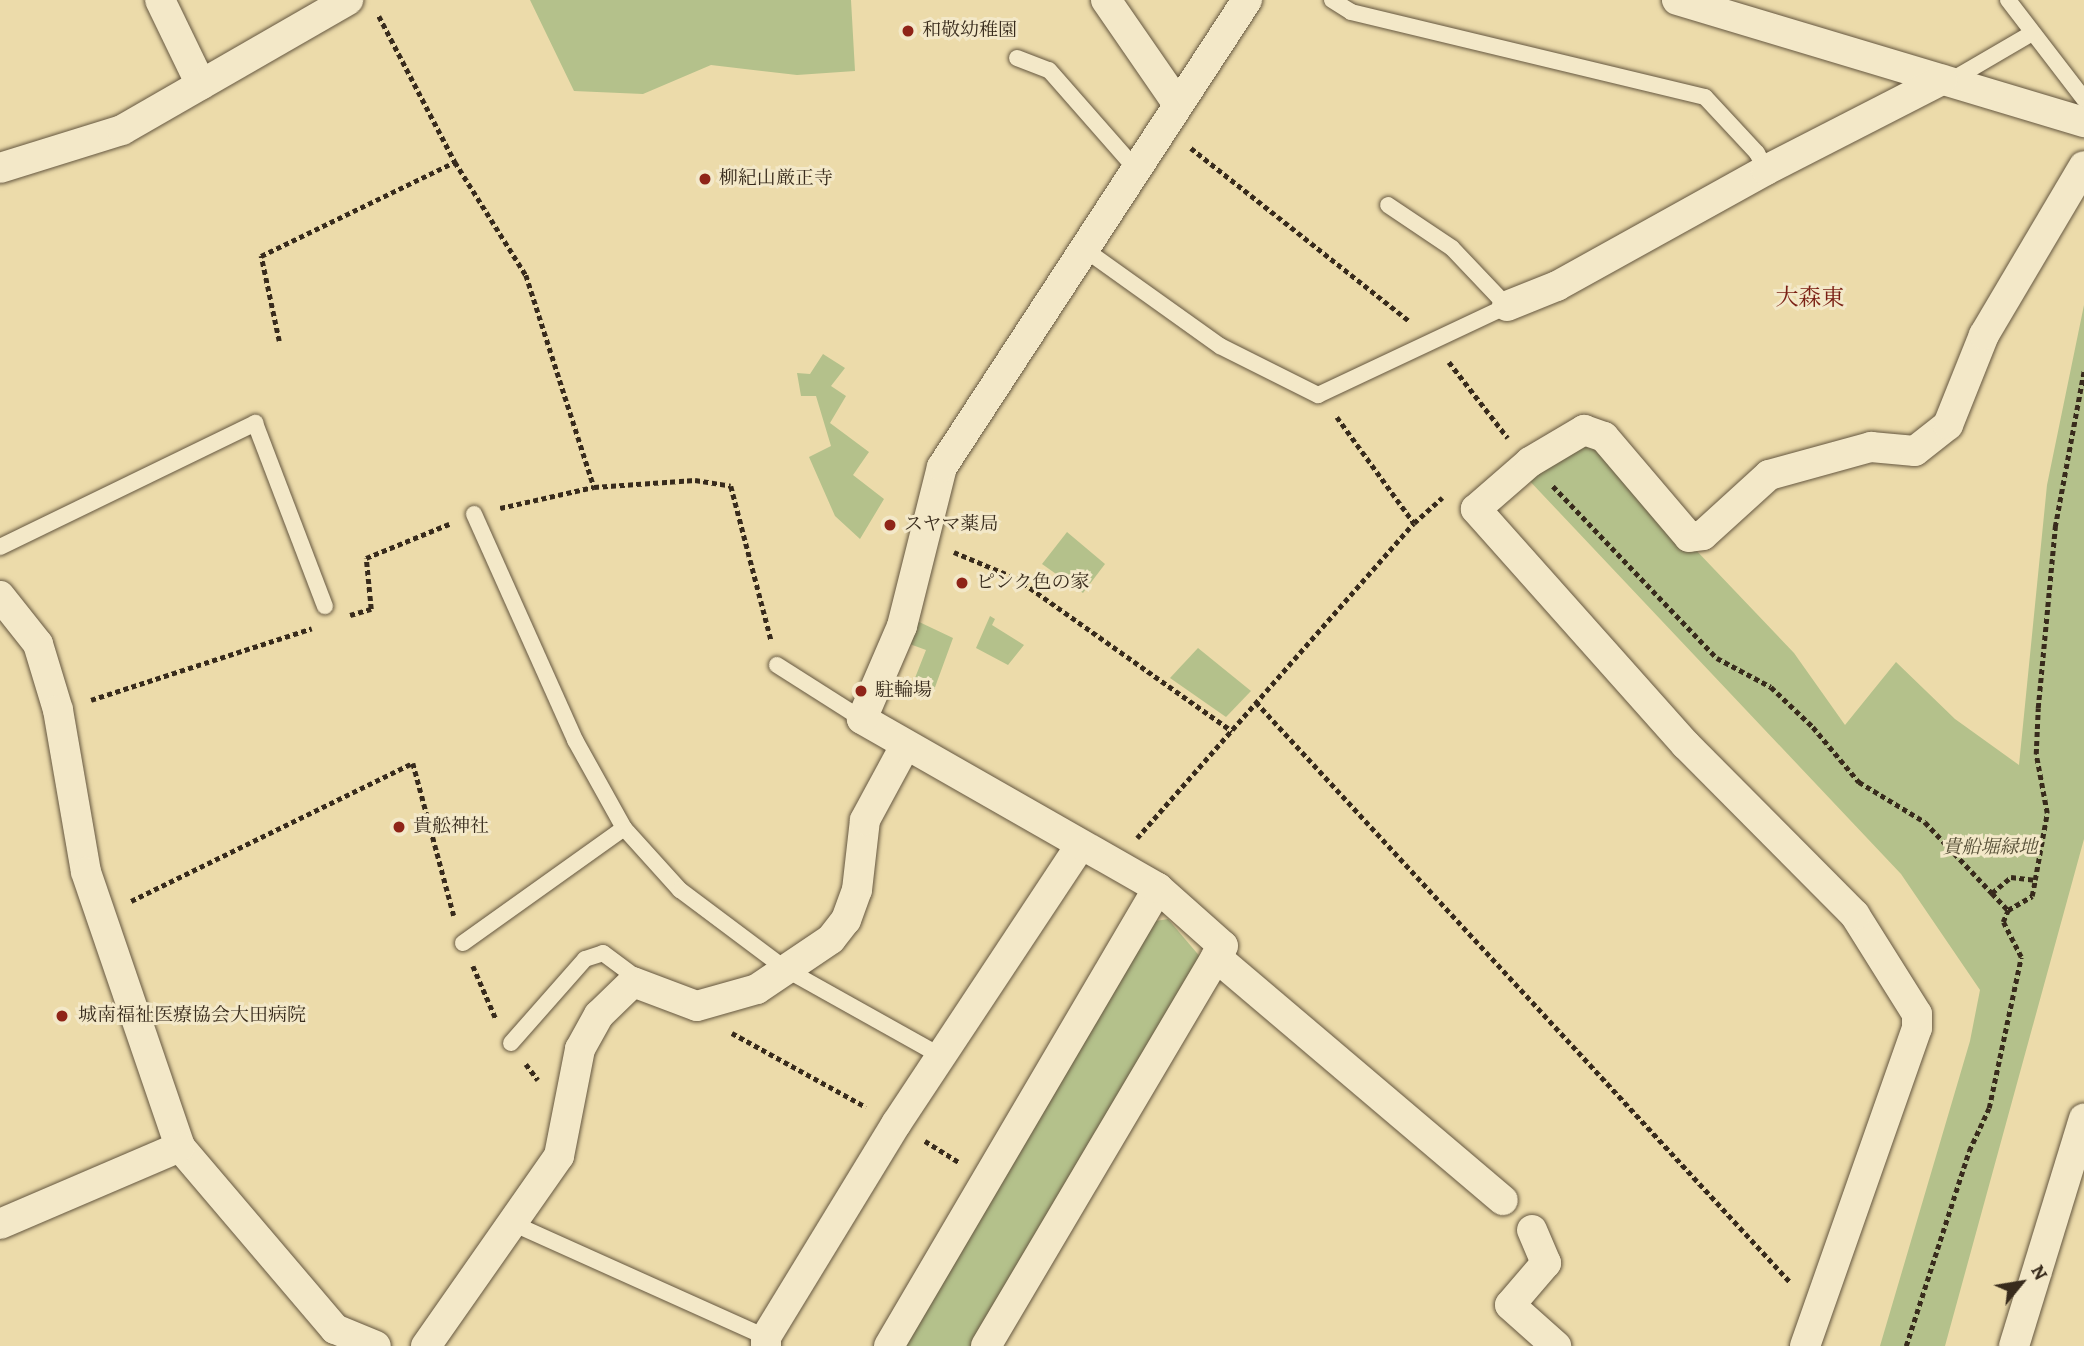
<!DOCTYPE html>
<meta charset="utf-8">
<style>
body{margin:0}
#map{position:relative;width:2084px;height:1346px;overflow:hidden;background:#ecdbaa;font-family:Alegreya,"Noto Serif JP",serif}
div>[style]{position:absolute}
.green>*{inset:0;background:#b4c18b}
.path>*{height:4.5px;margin-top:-2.25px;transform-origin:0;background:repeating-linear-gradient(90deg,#382b1c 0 5px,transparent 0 8.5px)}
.roads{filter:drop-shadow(0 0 2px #655740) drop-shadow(0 0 2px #655740)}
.lane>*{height:16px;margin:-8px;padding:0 8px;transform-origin:8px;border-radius:8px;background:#f3e8c8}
.street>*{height:30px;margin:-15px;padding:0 15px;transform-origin:15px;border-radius:15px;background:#f3e8c8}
.dots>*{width:19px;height:19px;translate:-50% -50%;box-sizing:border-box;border:4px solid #f3e8c8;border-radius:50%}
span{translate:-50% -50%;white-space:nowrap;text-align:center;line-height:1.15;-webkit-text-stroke:6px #f3e8c8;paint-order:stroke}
.poi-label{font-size:19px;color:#382b1c}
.left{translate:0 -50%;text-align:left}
.park-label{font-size:19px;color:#575038;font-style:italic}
.quarter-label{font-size:23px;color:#7a1f14}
.north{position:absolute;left:1986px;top:1248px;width:70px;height:70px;-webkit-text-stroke:5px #f3e8c8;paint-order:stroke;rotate:60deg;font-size:19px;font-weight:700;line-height:28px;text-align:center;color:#382b1c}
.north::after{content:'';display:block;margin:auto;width:24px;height:32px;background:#382b1c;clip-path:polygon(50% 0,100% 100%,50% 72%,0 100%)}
</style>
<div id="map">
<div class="green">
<div style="clip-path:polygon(530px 0,851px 0,855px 71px,797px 75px,711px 65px,643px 94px,574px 91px)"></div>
<div style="clip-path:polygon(2084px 305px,2084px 839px,1945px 1346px,1880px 1346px,1970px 1041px,1980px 990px,1901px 874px,1525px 476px,1592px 441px,1794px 653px,1845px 725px,1896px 662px,1955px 719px,2019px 765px,2047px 485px)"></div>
<div style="clip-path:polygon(823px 354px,845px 368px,831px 386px,846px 396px,830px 423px,869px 452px,853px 475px,884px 499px,860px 539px,835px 516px,809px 457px,831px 446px,816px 396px,801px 396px,797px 373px,810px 374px)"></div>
<div style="clip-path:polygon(1067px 532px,1105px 564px,1083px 593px,1042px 564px)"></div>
<div style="clip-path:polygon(990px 616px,995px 619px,992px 625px,1024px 645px,1008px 665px,976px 648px)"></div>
<div style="clip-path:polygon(915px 620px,953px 638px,934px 690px,913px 683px,926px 650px,907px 643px)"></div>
<div style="clip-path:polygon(1198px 648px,1251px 691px,1226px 717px,1170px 678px)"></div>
<div style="clip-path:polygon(1168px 919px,1202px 959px,979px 1346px,898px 1346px,1149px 922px)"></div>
</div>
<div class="path">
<div style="left:379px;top:16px;width:165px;rotate:62.5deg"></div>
<div style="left:455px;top:162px;width:133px;rotate:57.9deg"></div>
<div style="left:526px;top:275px;width:223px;rotate:72.2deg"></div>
<div style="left:1191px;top:148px;width:278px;rotate:38.4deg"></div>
<div style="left:279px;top:341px;width:87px;rotate:-102deg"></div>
<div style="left:261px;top:256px;width:216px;rotate:-25.9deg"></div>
<div style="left:1449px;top:362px;width:96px;rotate:52.2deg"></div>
<div style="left:1337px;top:417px;width:131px;rotate:54deg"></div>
<div style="left:1553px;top:486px;width:238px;rotate:46.4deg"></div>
<div style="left:1717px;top:658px;width:61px;rotate:28.2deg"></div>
<div style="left:1771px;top:687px;width:58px;rotate:43.6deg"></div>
<div style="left:1813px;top:727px;width:72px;rotate:50.1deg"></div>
<div style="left:1859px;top:782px;width:77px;rotate:31.2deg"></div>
<div style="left:1925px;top:822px;width:98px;rotate:46.7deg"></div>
<div style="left:1992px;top:893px;width:25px;rotate:-40deg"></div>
<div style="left:2011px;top:877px;width:24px;rotate:7deg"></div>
<div style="left:2035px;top:880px;width:68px;rotate:-79.8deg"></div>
<div style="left:2047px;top:813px;width:60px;rotate:-100.6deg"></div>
<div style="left:2036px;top:754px;width:46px;rotate:-87.5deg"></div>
<div style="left:2038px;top:708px;width:182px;rotate:-84.6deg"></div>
<div style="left:2055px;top:527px;width:160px;rotate:-79.5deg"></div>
<div style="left:500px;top:508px;width:96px;rotate:-12.6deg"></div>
<div style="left:594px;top:487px;width:101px;rotate:-4deg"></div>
<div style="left:695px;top:480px;width:36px;rotate:9deg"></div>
<div style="left:731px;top:486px;width:159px;rotate:75.4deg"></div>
<div style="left:954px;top:552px;width:67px;rotate:22.8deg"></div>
<div style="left:1016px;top:578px;width:265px;rotate:35.3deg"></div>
<div style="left:350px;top:615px;width:22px;rotate:-16deg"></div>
<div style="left:371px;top:609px;width:51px;rotate:-95.6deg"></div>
<div style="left:366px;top:558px;width:90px;rotate:-22.3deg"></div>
<div style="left:91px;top:700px;width:232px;rotate:-18deg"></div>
<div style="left:1256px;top:702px;width:790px;rotate:47.36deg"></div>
<div style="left:1137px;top:838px;width:419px;rotate:-48.7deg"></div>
<div style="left:1414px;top:523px;width:38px;rotate:-42deg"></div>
<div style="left:1992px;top:893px;width:23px;rotate:47deg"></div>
<div style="left:131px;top:901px;width:314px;rotate:-26.1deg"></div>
<div style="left:413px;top:763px;width:158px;rotate:75deg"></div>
<div style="left:473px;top:966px;width:58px;rotate:66.5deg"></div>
<div style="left:732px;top:1033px;width:153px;rotate:28.9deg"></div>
<div style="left:526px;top:1064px;width:20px;rotate:53deg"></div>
<div style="left:925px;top:1141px;width:40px;rotate:32deg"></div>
<div style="left:1906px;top:1346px;width:205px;rotate:-72.1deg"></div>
<div style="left:1969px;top:1151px;width:47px;rotate:-65.1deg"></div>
<div style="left:1989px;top:1108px;width:154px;rotate:-78deg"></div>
<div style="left:2021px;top:957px;width:39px;rotate:-117deg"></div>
<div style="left:2003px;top:922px;width:13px;rotate:-67deg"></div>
<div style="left:2008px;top:910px;width:28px;rotate:-30deg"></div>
<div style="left:2032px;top:896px;width:16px;rotate:-79deg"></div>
</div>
<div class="roads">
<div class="lane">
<div style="left:1332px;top:0;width:22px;rotate:32deg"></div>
<div style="left:1351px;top:12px;width:364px;rotate:13.5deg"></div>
<div style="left:1705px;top:97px;width:76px;rotate:47.1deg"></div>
<div style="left:1757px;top:153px;width:19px;rotate:62deg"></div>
<div style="left:2008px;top:0;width:125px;rotate:52.5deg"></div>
<div style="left:1017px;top:58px;width:34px;rotate:21deg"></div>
<div style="left:1049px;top:70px;width:132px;rotate:48.7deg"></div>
<div style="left:1950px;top:81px;width:95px;rotate:-30.3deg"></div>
<div style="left:1084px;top:249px;width:167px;rotate:35.5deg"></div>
<div style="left:1220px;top:346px;width:110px;rotate:26.6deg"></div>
<div style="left:1318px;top:395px;width:209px;rotate:-25.2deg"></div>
<div style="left:1507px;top:306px;width:80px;rotate:-133.5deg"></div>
<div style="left:1452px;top:248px;width:77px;rotate:-146.1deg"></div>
<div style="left:474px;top:514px;width:248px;rotate:65.9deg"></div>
<div style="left:575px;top:740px;width:101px;rotate:60.9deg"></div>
<div style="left:624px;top:828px;width:84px;rotate:47.9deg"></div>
<div style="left:680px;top:890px;width:134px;rotate:36.8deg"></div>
<div style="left:787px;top:970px;width:176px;rotate:29.2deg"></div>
<div style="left:0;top:547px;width:284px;rotate:-25.9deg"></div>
<div style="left:255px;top:423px;width:196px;rotate:69.1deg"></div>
<div style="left:777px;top:665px;width:101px;rotate:32.4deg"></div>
<div style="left:463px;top:943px;width:198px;rotate:-35.5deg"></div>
<div style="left:511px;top:1043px;width:112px;rotate:-48.6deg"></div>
<div style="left:585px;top:959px;width:19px;rotate:-18deg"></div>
<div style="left:603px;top:953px;width:49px;rotate:36.6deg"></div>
<div style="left:512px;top:1223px;width:278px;rotate:24.2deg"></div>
</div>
<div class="street">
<div style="left:160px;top:0;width:94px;rotate:64.2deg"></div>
<div style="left:1106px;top:0;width:125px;rotate:55.4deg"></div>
<div style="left:1677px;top:0;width:425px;rotate:16.7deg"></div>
<div style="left:0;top:168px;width:128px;rotate:-17.3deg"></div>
<div style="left:122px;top:130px;width:261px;rotate:-29.9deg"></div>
<div style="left:1507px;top:306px;width:54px;rotate:-21.8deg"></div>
<div style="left:1557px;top:286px;width:239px;rotate:-29deg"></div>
<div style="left:1766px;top:170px;width:198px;rotate:-27.1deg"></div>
<div style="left:0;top:596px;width:61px;rotate:51.6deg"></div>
<div style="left:38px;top:644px;width:69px;rotate:73.1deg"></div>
<div style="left:58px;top:710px;width:164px;rotate:80.2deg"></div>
<div style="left:86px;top:872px;width:291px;rotate:71.1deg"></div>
<div style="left:180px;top:1147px;width:239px;rotate:49.6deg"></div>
<div style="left:335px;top:1329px;width:44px;rotate:22.5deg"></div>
<div style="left:1216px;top:957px;width:376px;rotate:40.3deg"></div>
<div style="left:0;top:1224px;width:196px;rotate:-23.2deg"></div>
<div style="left:1532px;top:1230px;width:36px;rotate:67deg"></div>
<div style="left:1546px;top:1263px;width:55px;rotate:130.6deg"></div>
<div style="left:1510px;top:1305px;width:62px;rotate:41.7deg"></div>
<div style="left:426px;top:1346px;width:232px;rotate:-55deg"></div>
<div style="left:559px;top:1156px;width:109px;rotate:-78.9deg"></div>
<div style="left:580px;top:1049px;width:39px;rotate:-61deg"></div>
<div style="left:599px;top:1015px;width:47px;rotate:-44.1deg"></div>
<div style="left:633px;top:982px;width:68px;rotate:20.6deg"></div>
<div style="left:697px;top:1006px;width:62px;rotate:-15.8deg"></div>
<div style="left:757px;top:989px;width:89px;rotate:-34deg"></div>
<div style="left:831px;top:939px;width:24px;rotate:-52deg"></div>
<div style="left:846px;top:920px;width:32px;rotate:-70deg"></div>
<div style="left:857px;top:890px;width:70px;rotate:-83.5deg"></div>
<div style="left:865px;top:820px;width:84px;rotate:-61.6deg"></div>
<div style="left:766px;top:1346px;width:9px;rotate:-90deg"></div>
<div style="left:766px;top:1337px;width:250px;rotate:-58.6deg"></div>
<div style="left:896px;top:1124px;width:332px;rotate:-56.5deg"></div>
<div style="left:889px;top:1346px;width:531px;rotate:-59.57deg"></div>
<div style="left:986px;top:1346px;width:465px;rotate:-59.4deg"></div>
<div style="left:1223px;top:946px;width:87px;rotate:-138.3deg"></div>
<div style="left:1158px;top:888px;width:341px;rotate:-150.3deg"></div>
<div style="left:862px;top:719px;width:101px;rotate:-66.7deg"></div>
<div style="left:902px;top:626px;width:164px;rotate:-75.9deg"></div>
<div style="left:942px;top:467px;width:558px;rotate:-56.85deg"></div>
<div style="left:1805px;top:1346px;width:337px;rotate:-70.6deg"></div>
<div style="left:1917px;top:1028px;width:14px;rotate:-90deg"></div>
<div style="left:1917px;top:1014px;width:117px;rotate:-122.1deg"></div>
<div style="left:1855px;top:915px;width:240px;rotate:-134.8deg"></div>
<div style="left:1686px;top:745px;width:316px;rotate:-131.7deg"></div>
<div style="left:1476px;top:509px;width:72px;rotate:-41deg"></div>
<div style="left:1530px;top:462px;width:63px;rotate:-30.7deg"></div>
<div style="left:1584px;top:430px;width:21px;rotate:19deg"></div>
<div style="left:1604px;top:437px;width:131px;rotate:49.6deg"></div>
<div style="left:1689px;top:537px;width:14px;rotate:-8deg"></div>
<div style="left:1703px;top:535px;width:89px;rotate:-42.3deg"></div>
<div style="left:1769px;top:475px;width:106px;rotate:-15.4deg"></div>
<div style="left:1871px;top:447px;width:44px;rotate:5.2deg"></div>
<div style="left:1915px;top:451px;width:42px;rotate:-38.2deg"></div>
<div style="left:1948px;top:425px;width:97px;rotate:-68.2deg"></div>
<div style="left:1984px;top:335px;width:196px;rotate:-59.4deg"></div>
<div style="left:2014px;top:1346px;width:238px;rotate:-72.9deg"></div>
</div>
</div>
<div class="dots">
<div style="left:908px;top:31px;background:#8f2418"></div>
<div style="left:705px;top:179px;background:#8f2418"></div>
<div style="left:890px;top:525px;background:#8f2418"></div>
<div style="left:962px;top:583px;background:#8f2418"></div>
<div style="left:861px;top:691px;background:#8f2418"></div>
<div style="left:399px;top:827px;background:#8f2418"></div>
<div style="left:62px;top:1016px;background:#8f2418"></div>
</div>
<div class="poi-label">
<span class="left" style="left:922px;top:31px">和敬幼稚園</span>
<span class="left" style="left:719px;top:179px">柳紀山厳正寺</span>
<span class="left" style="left:904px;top:525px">スヤマ薬局</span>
<span class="left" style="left:976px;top:583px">ピンク色の家</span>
<span class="left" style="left:875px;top:691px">駐輪場</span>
<span class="left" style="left:413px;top:827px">貴舩神社</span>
<span class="left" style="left:78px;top:1016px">城南福祉医療協会大田病院</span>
</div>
<div class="park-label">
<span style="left:1990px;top:848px">貴船堀緑地</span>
</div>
<div class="quarter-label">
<span style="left:1810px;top:298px">大森東</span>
</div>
<div class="north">N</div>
</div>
